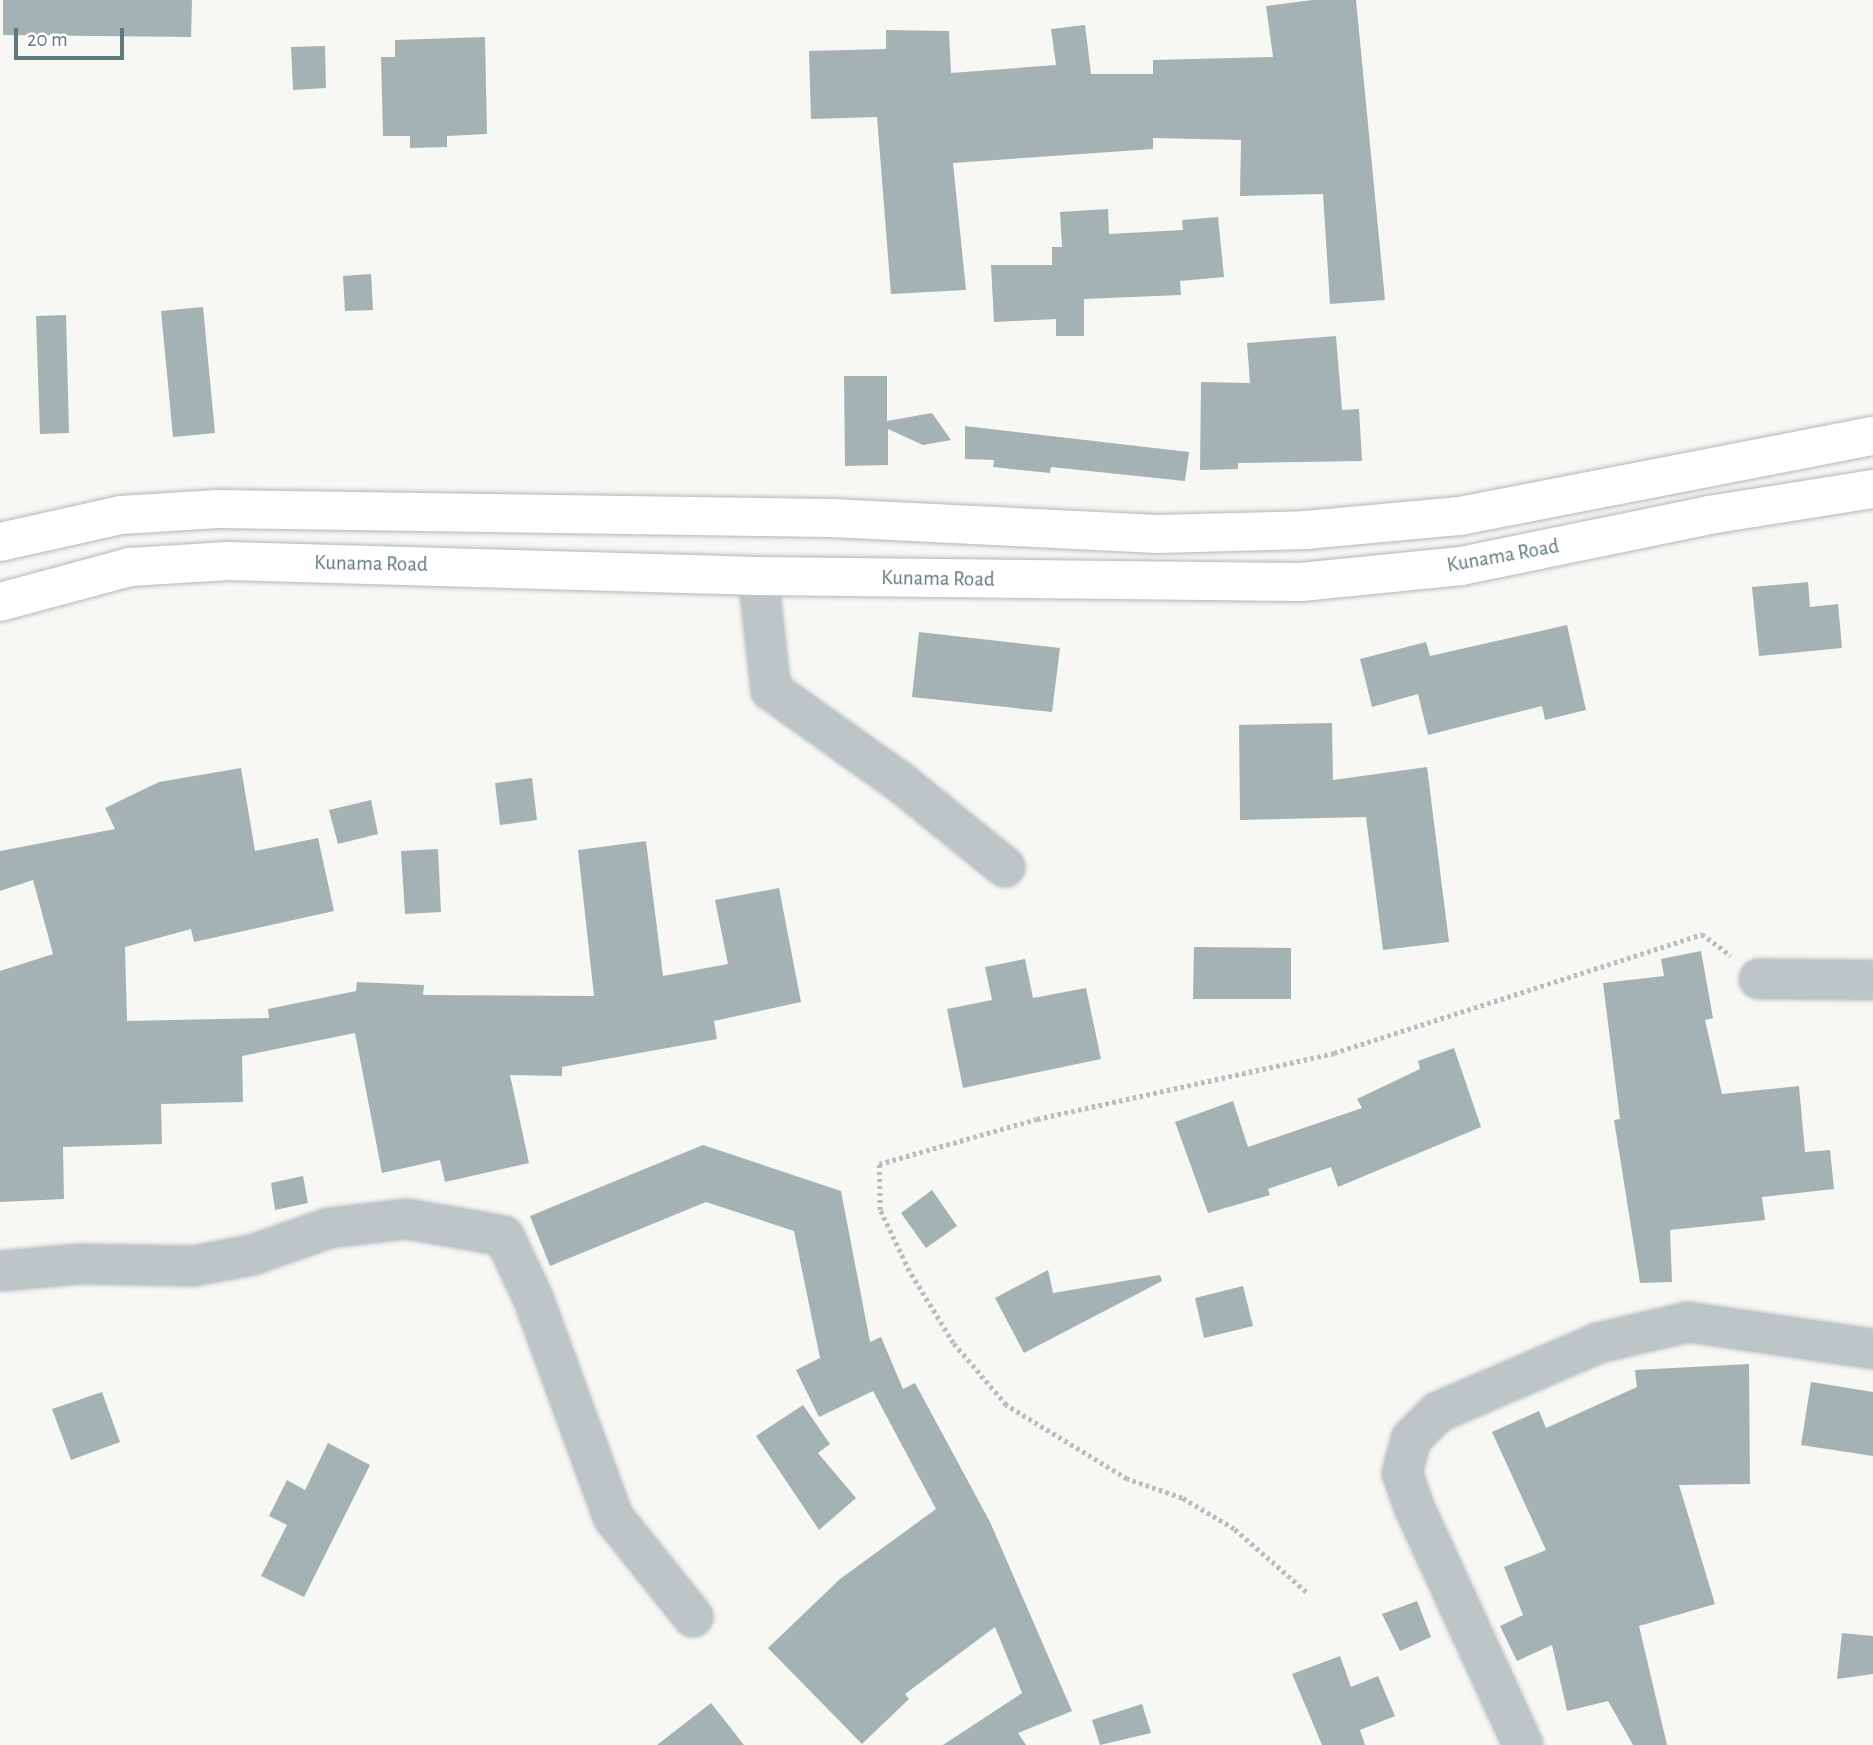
<!DOCTYPE html>
<style>
body{margin:0}
#map{position:relative;width:1873px;height:1745px;overflow:hidden;background:#f7f7f4;font-family:"Alegreya Sans",sans-serif}
div>[style]{position:absolute}
.building>*{inset:0;background:#a4b2b4}
.path>*{height:4.5px;margin-top:-2.25px;transform-origin:0;background:repeating-linear-gradient(90deg,#b8bdbf 0 3.5px,transparent 0 7px)}
.roads{filter:drop-shadow(0 0 2px #b0b9bc) drop-shadow(0 0 2px #b0b9bc)}
.street>*{height:38px;margin:-19px;padding:0 19px;transform-origin:19px;border-radius:19px;background:#bec5c7}
.secondary>*{height:38px;margin:-19px;padding:0 19px;transform-origin:19px;border-radius:19px;background:#fff}
span{translate:-50% -50%;white-space:nowrap;text-align:center;line-height:1.15;-webkit-text-stroke:7px #fff;paint-order:stroke}
.street-label{font-size:21px;color:#617a80}
.scale{position:absolute;left:14px;top:28px;width:110px;height:32px;box-sizing:border-box;border:4px solid #617a80;border-top:0;padding-left:9px;font-size:21px;line-height:24px;white-space:nowrap;color:#617a80;-webkit-text-stroke:5px #fff;paint-order:stroke}
</style>
<div id="map">
<div class="building">
<div style="clip-path:polygon(3px 0,192px 0,191px 37px,3px 35px)"></div>
<div style="clip-path:polygon(1312px 0,1356px 0,1385px 300px,1330px 304px,1323px 194px,1240px 196px,1241px 140px,1153px 138px,1153px 149px,953px 163px,966px 290px,891px 294px,877px 117px,811px 119px,809px 51px,886px 49px,886px 30px,949px 31px,951px 73px,1056px 65px,1051px 29px,1085px 25px,1091px 74px,1153px 74px,1153px 60px,1273px 57px,1266px 6px)"></div>
<div style="clip-path:polygon(485px 37px,487px 134px,447px 136px,447px 147px,410px 148px,410px 136px,383px 136px,381px 57px,395px 57px,395px 40px)"></div>
<div style="clip-path:polygon(325px 46px,326px 88px,293px 90px,291px 47px)"></div>
<div style="clip-path:polygon(1108px 209px,1109px 234px,1183px 230px,1182px 220px,1218px 217px,1224px 277px,1180px 281px,1181px 295px,1084px 299px,1084px 336px,1056px 336px,1056px 319px,994px 322px,991px 265px,1052px 265px,1052px 247px,1062px 247px,1060px 212px)"></div>
<div style="clip-path:polygon(371px 274px,373px 310px,345px 311px,343px 276px)"></div>
<div style="clip-path:polygon(203px 307px,215px 433px,173px 437px,161px 311px)"></div>
<div style="clip-path:polygon(66px 315px,69px 433px,40px 434px,36px 316px)"></div>
<div style="clip-path:polygon(1336px 336px,1342px 410px,1359px 409px,1362px 461px,1238px 463px,1238px 469px,1200px 470px,1201px 382px,1250px 383px,1247px 343px)"></div>
<div style="clip-path:polygon(844px 376px,887px 376px,887px 421px,932px 413px,951px 440px,923px 445px,888px 429px,888px 465px,845px 466px)"></div>
<div style="clip-path:polygon(965px 426px,1189px 452px,1185px 481px,1051px 467px,1050px 473px,993px 467px,994px 460px,965px 459px)"></div>
<div style="clip-path:polygon(1808px 582px,1810px 607px,1838px 604px,1842px 648px,1759px 656px,1752px 587px)"></div>
<div style="clip-path:polygon(1567px 625px,1586px 710px,1545px 720px,1542px 706px,1428px 735px,1418px 694px,1372px 707px,1360px 659px,1426px 642px,1430px 656px)"></div>
<div style="clip-path:polygon(919px 632px,1060px 648px,1052px 712px,912px 697px)"></div>
<div style="clip-path:polygon(1332px 723px,1333px 780px,1427px 767px,1449px 942px,1383px 950px,1366px 817px,1240px 820px,1239px 725px)"></div>
<div style="clip-path:polygon(241px 768px,255px 851px,318px 838px,334px 911px,194px 942px,191px 929px,125px 947px,127px 1021px,269px 1018px,268px 1009px,356px 991px,357px 982px,424px 985px,423px 995px,594px 996px,578px 850px,646px 841px,663px 976px,728px 964px,715px 900px,779px 888px,801px 1002px,714px 1021px,717px 1039px,562px 1067px,562px 1076px,510px 1075px,529px 1163px,445px 1182px,440px 1160px,382px 1173px,355px 1033px,242px 1056px,243px 1102px,161px 1104px,162px 1144px,63px 1147px,64px 1199px,0 1202px,0 971px,53px 954px,33px 880px,0 891px,0 851px,115px 829px,105px 808px,159px 782px)"></div>
<div style="clip-path:polygon(532px 778px,537px 820px,500px 825px,495px 783px)"></div>
<div style="clip-path:polygon(371px 800px,378px 834px,338px 844px,329px 810px)"></div>
<div style="clip-path:polygon(438px 849px,441px 912px,405px 914px,401px 851px)"></div>
<div style="clip-path:polygon(1194px 947px,1291px 948px,1291px 999px,1193px 999px)"></div>
<div style="clip-path:polygon(1701px 951px,1713px 1018px,1705px 1020px,1722px 1094px,1799px 1086px,1805px 1152px,1830px 1150px,1834px 1189px,1762px 1197px,1765px 1220px,1670px 1230px,1672px 1282px,1640px 1283px,1614px 1120px,1620px 1119px,1603px 983px,1664px 976px,1661px 959px)"></div>
<div style="clip-path:polygon(1025px 959px,1033px 998px,1086px 988px,1101px 1059px,963px 1088px,947px 1009px,992px 1000px,985px 967px)"></div>
<div style="clip-path:polygon(1454px 1048px,1481px 1127px,1338px 1187px,1331px 1167px,1268px 1189px,1270px 1195px,1208px 1213px,1175px 1122px,1233px 1101px,1248px 1147px,1362px 1108px,1357px 1099px,1420px 1069px,1418px 1061px)"></div>
<div style="clip-path:polygon(703px 1145px,841px 1191px,870px 1342px,881px 1337px,903px 1389px,915px 1383px,990px 1522px,1072px 1711px,1018px 1733px,1026px 1745px,943px 1745px,1022px 1693px,995px 1627px,905px 1694px,909px 1699px,862px 1744px,768px 1648px,840px 1579px,936px 1509px,873px 1391px,819px 1417px,796px 1370px,820px 1358px,794px 1231px,706px 1202px,550px 1266px,530px 1216px)"></div>
<div style="clip-path:polygon(303px 1176px,308px 1203px,275px 1210px,271px 1183px)"></div>
<div style="clip-path:polygon(932px 1190px,957px 1226px,926px 1248px,901px 1213px)"></div>
<div style="clip-path:polygon(1048px 1270px,1053px 1293px,1160px 1275px,1162px 1281px,1024px 1353px,995px 1298px)"></div>
<div style="clip-path:polygon(1243px 1286px,1253px 1326px,1204px 1338px,1195px 1298px)"></div>
<div style="clip-path:polygon(1749px 1364px,1750px 1484px,1679px 1485px,1715px 1604px,1639px 1626px,1667px 1745px,1633px 1745px,1608px 1701px,1567px 1711px,1552px 1645px,1517px 1661px,1500px 1626px,1523px 1615px,1504px 1567px,1546px 1550px,1492px 1432px,1539px 1411px,1546px 1428px,1637px 1387px,1635px 1370px)"></div>
<div style="clip-path:polygon(1811px 1382px,1873px 1392px,1873px 1456px,1801px 1445px)"></div>
<div style="clip-path:polygon(102px 1392px,120px 1442px,71px 1460px,52px 1409px)"></div>
<div style="clip-path:polygon(803px 1405px,830px 1444px,818px 1453px,856px 1498px,819px 1530px,756px 1436px)"></div>
<div style="clip-path:polygon(328px 1443px,370px 1465px,304px 1597px,261px 1576px,287px 1525px,269px 1516px,287px 1480px,305px 1490px)"></div>
<div style="clip-path:polygon(1417px 1601px,1431px 1637px,1400px 1651px,1382px 1614px)"></div>
<div style="clip-path:polygon(1842px 1633px,1873px 1636px,1873px 1674px,1837px 1679px)"></div>
<div style="clip-path:polygon(1340px 1656px,1351px 1687px,1378px 1676px,1395px 1716px,1360px 1730px,1365px 1745px,1322px 1745px,1292px 1674px)"></div>
<div style="clip-path:polygon(711px 1703px,744px 1745px,657px 1745px)"></div>
<div style="clip-path:polygon(1142px 1704px,1151px 1733px,1100px 1745px,1092px 1720px)"></div>
</div>
<div class="path">
<div style="left:1306px;top:1592px;width:96px;rotate:-138.8deg"></div>
<div style="left:1234px;top:1529px;width:61px;rotate:-149.2deg"></div>
<div style="left:1182px;top:1498px;width:58px;rotate:-160.9deg"></div>
<div style="left:1127px;top:1479px;width:142px;rotate:-148.6deg"></div>
<div style="left:1006px;top:1405px;width:82px;rotate:-130.5deg"></div>
<div style="left:953px;top:1343px;width:84px;rotate:-121.4deg"></div>
<div style="left:909px;top:1271px;width:68px;rotate:-115.4deg"></div>
<div style="left:880px;top:1210px;width:46px;rotate:-91.2deg"></div>
<div style="left:879px;top:1164px;width:164px;rotate:-15.9deg"></div>
<div style="left:1037px;top:1119px;width:304px;rotate:-12.5deg"></div>
<div style="left:1334px;top:1053px;width:387px;rotate:-17.9deg"></div>
<div style="left:1702px;top:934px;width:36px;rotate:37deg"></div>
</div>
<div class="roads">
<div class="street">
<div style="left:758px;top:576px;width:115px;rotate:83.5deg"></div>
<div style="left:771px;top:690px;width:158px;rotate:35.5deg"></div>
<div style="left:900px;top:782px;width:135px;rotate:39deg"></div>
<div style="left:1759px;top:979px;width:114px;rotate:0.5deg"></div>
<div style="left:0;top:1271px;width:80px;rotate:-5deg"></div>
<div style="left:80px;top:1264px;width:113px;rotate:1deg"></div>
<div style="left:193px;top:1266px;width:60px;rotate:-10.6deg"></div>
<div style="left:252px;top:1255px;width:82px;rotate:-19.3deg"></div>
<div style="left:329px;top:1228px;width:79px;rotate:-6.6deg"></div>
<div style="left:407px;top:1219px;width:98px;rotate:9.9deg"></div>
<div style="left:504px;top:1236px;width:68px;rotate:64.9deg"></div>
<div style="left:533px;top:1298px;width:233px;rotate:69.9deg"></div>
<div style="left:613px;top:1517px;width:128px;rotate:51.3deg"></div>
<div style="left:1523px;top:1745px;width:262px;rotate:-114.6deg"></div>
<div style="left:1414px;top:1507px;width:36px;rotate:-109deg"></div>
<div style="left:1402px;top:1473px;width:35px;rotate:-75deg"></div>
<div style="left:1411px;top:1439px;width:38px;rotate:-45deg"></div>
<div style="left:1438px;top:1412px;width:174px;rotate:-23.3deg"></div>
<div style="left:1598px;top:1343px;width:92px;rotate:-13.1deg"></div>
<div style="left:1688px;top:1322px;width:187px;rotate:8.3deg"></div>
</div>
<div class="secondary">
<div style="left:0;top:542px;width:124px;rotate:-12.6deg"></div>
<div style="left:121px;top:515px;width:97px;rotate:-3.5deg"></div>
<div style="left:218px;top:509px;width:613px;rotate:0.84deg"></div>
<div style="left:831px;top:518px;width:327px;rotate:2.8deg"></div>
<div style="left:1158px;top:534px;width:148px;rotate:-1.5deg"></div>
<div style="left:1306px;top:530px;width:155px;rotate:-5.2deg"></div>
<div style="left:1460px;top:516px;width:421px;rotate:-11deg"></div>
<div style="left:0;top:602px;width:135px;rotate:-15.1deg"></div>
<div style="left:130px;top:567px;width:98px;rotate:-3.5deg"></div>
<div style="left:228px;top:561px;width:530px;rotate:1.62deg"></div>
<div style="left:758px;top:576px;width:543px;rotate:0.63deg"></div>
<div style="left:1301px;top:582px;width:161px;rotate:-5.7deg"></div>
<div style="left:1461px;top:566px;width:253px;rotate:-11.6deg"></div>
<div style="left:1709px;top:515px;width:166px;rotate:-9deg"></div>
</div>
</div>
<div class="street-label">
<span style="left:1503px;top:556px;rotate:-10deg">Kunama Road</span>
<span style="left:371px;top:564px;rotate:1deg">Kunama Road</span>
<span style="left:938px;top:579px;rotate:1deg">Kunama Road</span>
</div>
<div class="scale">20 m</div>
</div>
